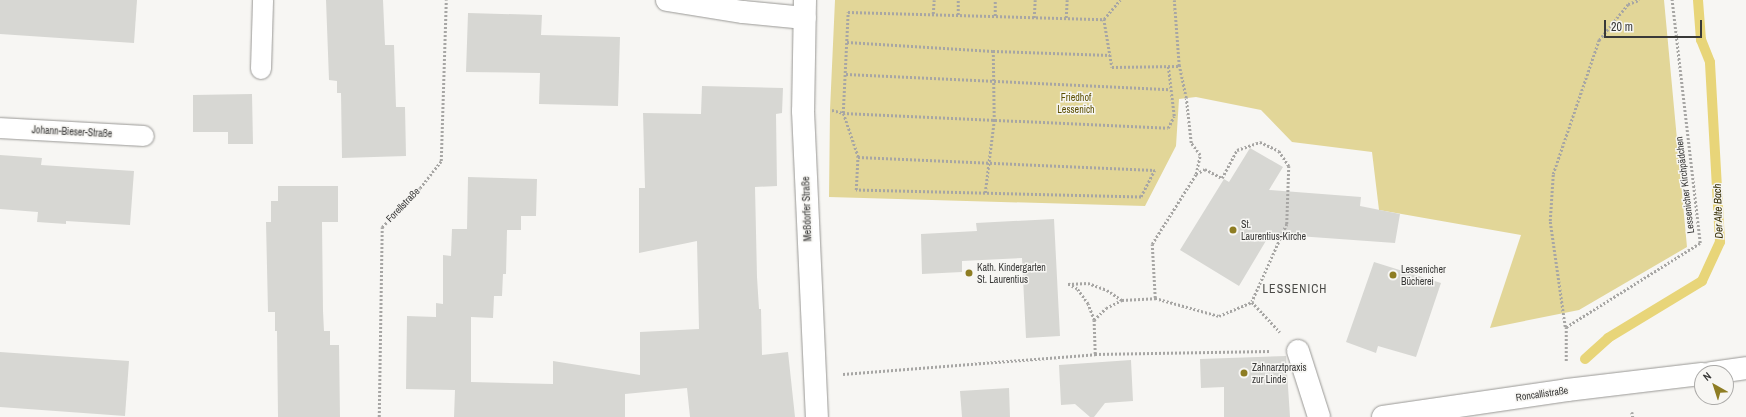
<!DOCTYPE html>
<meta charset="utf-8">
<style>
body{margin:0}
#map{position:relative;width:1746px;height:417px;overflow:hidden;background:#f7f6f3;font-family:"Archivo Narrow",sans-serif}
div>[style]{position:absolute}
.green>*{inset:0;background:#e2d698}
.stream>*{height:10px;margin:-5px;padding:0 5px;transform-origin:5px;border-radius:5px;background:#e8d579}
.building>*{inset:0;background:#d7d7d3}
.path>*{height:2.5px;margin-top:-1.25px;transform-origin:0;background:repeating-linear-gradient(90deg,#a7a6a4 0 2px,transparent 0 4px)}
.roads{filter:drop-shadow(0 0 1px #999895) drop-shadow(0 0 1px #999895)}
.service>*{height:20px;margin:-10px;padding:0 10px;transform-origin:10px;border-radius:10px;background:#fff}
.minor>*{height:22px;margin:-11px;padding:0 11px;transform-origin:11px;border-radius:11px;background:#fff}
.tertiary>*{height:22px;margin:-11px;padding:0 11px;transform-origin:11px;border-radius:11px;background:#fff}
.dots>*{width:11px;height:11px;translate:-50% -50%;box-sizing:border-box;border:2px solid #f7f6f3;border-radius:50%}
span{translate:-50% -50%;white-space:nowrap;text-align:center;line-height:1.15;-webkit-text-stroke:3px #f7f6f3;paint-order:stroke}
.park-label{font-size:10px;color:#5c4f02}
.street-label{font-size:10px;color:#393938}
.poi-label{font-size:10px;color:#393938}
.left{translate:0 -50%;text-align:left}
.water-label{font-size:11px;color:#383006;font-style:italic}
.quarter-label{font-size:12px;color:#4a4a47;letter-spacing:1px}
.north{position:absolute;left:1694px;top:365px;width:40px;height:40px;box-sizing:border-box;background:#f7f6f3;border:1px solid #abaaa8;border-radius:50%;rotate:321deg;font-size:11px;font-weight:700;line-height:16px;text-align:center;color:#393938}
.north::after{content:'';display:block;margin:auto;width:14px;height:18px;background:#8e7d23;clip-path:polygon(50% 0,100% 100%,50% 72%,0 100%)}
.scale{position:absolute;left:1604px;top:20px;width:98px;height:18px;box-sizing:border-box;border:2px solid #393938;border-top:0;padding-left:5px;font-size:12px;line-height:14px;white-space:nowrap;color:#393938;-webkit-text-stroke:3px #f7f6f3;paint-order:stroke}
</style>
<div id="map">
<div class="green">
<div style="clip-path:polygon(835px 0,1664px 0,1687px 247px,1579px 310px,1490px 328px,1521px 235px,1379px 210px,1372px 152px,1292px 142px,1261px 110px,1196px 97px,1179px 99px,1176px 146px,1145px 206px,829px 197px,830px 110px)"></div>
</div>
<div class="stream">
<div style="left:1585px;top:359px;width:31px;rotate:-42deg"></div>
<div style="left:1608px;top:338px;width:110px;rotate:-31.2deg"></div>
<div style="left:1702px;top:281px;width:43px;rotate:-65.2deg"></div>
<div style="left:1720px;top:242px;width:180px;rotate:-93.2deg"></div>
<div style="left:1710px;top:62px;width:24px;rotate:-112deg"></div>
<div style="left:1701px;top:40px;width:40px;rotate:-94.3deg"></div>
</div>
<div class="building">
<div style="clip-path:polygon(0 0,137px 0,134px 43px,0 34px)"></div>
<div style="clip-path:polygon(326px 0,383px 0,385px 45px,394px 45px,396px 107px,405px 107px,406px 156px,342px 158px,341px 93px,337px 93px,337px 81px,329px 80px)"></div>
<div style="clip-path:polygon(468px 13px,542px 15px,541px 35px,620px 37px,618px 106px,539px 104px,540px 73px,466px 72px)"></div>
<div style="clip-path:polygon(702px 86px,783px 88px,782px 113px,776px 114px,777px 186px,755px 187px,757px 277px,759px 309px,761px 309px,762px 355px,788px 352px,795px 417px,690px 417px,687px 388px,625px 394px,625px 417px,454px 417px,455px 390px,406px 389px,407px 316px,436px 317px,436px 303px,443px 304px,443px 255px,451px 256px,452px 229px,467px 229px,468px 177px,537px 179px,536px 216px,521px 216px,521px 230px,507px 230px,506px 274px,503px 274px,502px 296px,494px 296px,493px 318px,471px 317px,471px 382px,553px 384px,553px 361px,640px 375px,640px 332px,699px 329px,697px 241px,639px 253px,639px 188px,645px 188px,643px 113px,701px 114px)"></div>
<div style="clip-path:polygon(252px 94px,253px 144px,228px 144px,228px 132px,193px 132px,193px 95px)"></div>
<div style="clip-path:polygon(1250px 148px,1283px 167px,1269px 190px,1361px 197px,1360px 206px,1400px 214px,1395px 243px,1270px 234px,1239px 286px,1180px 250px,1224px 179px,1229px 182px)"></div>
<div style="clip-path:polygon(0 155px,42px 158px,41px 165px,134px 171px,130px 225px,66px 221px,66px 224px,37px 222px,38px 212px,0 209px)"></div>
<div style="clip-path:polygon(278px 186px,338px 186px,338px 222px,322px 222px,323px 311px,324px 331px,330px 331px,330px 345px,339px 345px,340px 417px,278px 417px,277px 331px,275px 331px,275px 312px,268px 312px,266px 222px,271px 222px,271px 201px,278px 201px)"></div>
<div style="clip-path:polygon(1054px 219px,1060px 336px,1026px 338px,1022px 258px,962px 261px,962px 272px,922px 274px,921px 234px,977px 231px,976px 223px)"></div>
<div style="clip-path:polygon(1374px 262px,1441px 283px,1416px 357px,1378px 346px,1376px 353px,1346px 342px)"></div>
<div style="clip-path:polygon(0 352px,129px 361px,125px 416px,0 407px)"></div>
<div style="clip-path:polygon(1286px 356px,1290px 417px,1224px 417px,1224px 387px,1201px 388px,1200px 359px)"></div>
<div style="clip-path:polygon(1131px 360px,1133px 401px,1105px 403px,1094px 417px,1090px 417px,1075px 404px,1061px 405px,1059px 365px)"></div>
<div style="clip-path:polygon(1009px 388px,1010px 417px,962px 417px,960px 391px)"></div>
</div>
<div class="path">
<div style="left:933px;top:14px;width:14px;rotate:-86deg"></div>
<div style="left:958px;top:15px;width:15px;rotate:-90deg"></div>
<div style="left:995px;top:16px;width:16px;rotate:-90deg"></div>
<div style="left:1034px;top:18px;width:18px;rotate:-87deg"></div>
<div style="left:1066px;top:18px;width:18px;rotate:-87deg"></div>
<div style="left:1104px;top:19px;width:25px;rotate:-50deg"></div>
<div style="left:847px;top:42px;width:146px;rotate:3.5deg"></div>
<div style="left:993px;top:51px;width:117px;rotate:2deg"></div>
<div style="left:846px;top:74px;width:324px;rotate:2.7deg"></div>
<div style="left:832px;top:110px;width:11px;rotate:15deg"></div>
<div style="left:843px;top:113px;width:325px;rotate:2.6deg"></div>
<div style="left:1168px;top:128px;width:13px;rotate:-63deg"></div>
<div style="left:1174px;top:116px;width:50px;rotate:-96.8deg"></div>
<div style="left:858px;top:157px;width:297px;rotate:2.5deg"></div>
<div style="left:1155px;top:170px;width:30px;rotate:117deg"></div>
<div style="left:1141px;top:197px;width:285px;rotate:-178.6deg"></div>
<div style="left:856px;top:190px;width:33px;rotate:-87deg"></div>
<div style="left:858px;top:157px;width:46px;rotate:-108.8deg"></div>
<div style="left:843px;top:113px;width:101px;rotate:-87.2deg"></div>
<div style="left:848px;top:12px;width:256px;rotate:1.6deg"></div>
<div style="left:1104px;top:19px;width:49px;rotate:80.5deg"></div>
<div style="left:1112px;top:67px;width:67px;rotate:-0.9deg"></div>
<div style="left:1196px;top:174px;width:10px;rotate:-29deg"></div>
<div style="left:1205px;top:169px;width:19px;rotate:28deg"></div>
<div style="left:1222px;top:178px;width:32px;rotate:-62deg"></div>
<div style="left:1237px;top:150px;width:24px;rotate:-19deg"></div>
<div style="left:1260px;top:142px;width:21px;rotate:25deg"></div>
<div style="left:1279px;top:151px;width:18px;rotate:56deg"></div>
<div style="left:1289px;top:166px;width:58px;rotate:92deg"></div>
<div style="left:1287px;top:224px;width:85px;rotate:114.2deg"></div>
<div style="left:1252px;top:302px;width:41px;rotate:47deg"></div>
<div style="left:985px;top:193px;width:73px;rotate:-82.9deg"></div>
<div style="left:994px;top:121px;width:70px;rotate:-90.8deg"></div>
<div style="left:1155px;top:298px;width:66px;rotate:15.7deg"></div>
<div style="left:1219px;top:316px;width:36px;rotate:-23deg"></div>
<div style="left:1094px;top:320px;width:17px;rotate:-111deg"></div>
<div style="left:1088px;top:304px;width:19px;rotate:-126deg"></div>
<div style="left:1077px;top:289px;width:10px;rotate:-151deg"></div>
<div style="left:1068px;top:284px;width:20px;rotate:-3deg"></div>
<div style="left:1088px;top:283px;width:20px;rotate:20deg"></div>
<div style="left:1107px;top:290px;width:18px;rotate:34deg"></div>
<div style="left:1565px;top:327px;width:107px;rotate:-98.1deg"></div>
<div style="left:1550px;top:221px;width:47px;rotate:-86.3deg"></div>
<div style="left:1553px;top:174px;width:142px;rotate:-71.1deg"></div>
<div style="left:1599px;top:40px;width:46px;rotate:-51.1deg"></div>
<div style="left:1628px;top:4px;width:12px;rotate:-20deg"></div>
<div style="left:1095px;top:354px;width:34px;rotate:-92deg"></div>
<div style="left:1094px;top:320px;width:17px;rotate:-45deg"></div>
<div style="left:1106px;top:308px;width:18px;rotate:-27deg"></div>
<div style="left:1122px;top:300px;width:33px;rotate:-3deg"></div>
<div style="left:1155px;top:298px;width:54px;rotate:-93.2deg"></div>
<div style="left:1152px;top:244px;width:83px;rotate:-57.8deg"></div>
<div style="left:1196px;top:174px;width:19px;rotate:-78deg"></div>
<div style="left:1200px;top:155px;width:15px;rotate:-127deg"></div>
<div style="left:1191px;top:143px;width:45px;rotate:-96.3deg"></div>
<div style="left:1186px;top:98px;width:33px;rotate:-102deg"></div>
<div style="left:1179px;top:66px;width:66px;rotate:-94.3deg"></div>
<div style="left:1566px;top:361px;width:34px;rotate:-90deg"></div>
<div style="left:1566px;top:327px;width:158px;rotate:-32.1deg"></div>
<div style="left:1700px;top:243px;width:245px;rotate:-96.6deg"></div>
<div style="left:843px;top:374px;width:253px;rotate:-4.5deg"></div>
<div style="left:1095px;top:354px;width:176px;rotate:-1deg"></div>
<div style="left:1632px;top:412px;width:5px;rotate:79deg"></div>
<div style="left:379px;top:417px;width:190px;rotate:-89.1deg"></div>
<div style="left:382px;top:227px;width:54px;rotate:-45.7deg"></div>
<div style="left:420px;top:188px;width:34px;rotate:-52deg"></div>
<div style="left:441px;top:161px;width:161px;rotate:-88.2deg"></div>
</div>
<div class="roads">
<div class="service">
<div style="left:261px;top:69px;width:69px;rotate:-88.3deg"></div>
<div style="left:0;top:128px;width:144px;rotate:3.2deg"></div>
</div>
<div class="minor">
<div style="left:667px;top:0;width:77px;rotate:9deg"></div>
<div style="left:743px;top:12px;width:62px;rotate:5.5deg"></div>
<div style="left:1298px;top:351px;width:69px;rotate:72.3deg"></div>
<div style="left:1711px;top:373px;width:35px;rotate:-8deg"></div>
<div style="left:1383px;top:417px;width:186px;rotate:-8.3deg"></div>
<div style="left:1567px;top:390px;width:136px;rotate:-6.8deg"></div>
</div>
<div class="tertiary">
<div style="left:805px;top:0;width:111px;rotate:91deg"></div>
<div style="left:803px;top:111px;width:306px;rotate:87.4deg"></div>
</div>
</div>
<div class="dots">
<div style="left:1233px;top:230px;background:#8e7d23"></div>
<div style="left:969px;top:273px;background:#8e7d23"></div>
<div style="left:1393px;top:275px;background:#8e7d23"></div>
<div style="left:1244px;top:373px;background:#8e7d23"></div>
</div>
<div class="park-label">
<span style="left:1076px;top:103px">Friedhof<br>Lessenich</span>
</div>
<div class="street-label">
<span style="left:72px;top:132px;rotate:3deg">Johann-Bieser-Straße</span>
<span style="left:1685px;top:185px;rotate:-97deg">Lessenicher Kirchpädchen</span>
<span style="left:403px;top:205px;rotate:-46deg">Forellstraße</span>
<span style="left:807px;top:209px;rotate:-92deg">Meßdorfer Straße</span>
<span style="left:1542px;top:394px;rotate:-8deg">Roncallistraße</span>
</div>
<div class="poi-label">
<span class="left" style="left:1241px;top:230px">St.<br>Laurentius-Kirche</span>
<span class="left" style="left:977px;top:273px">Kath. Kindergarten<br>St. Laurentius</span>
<span class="left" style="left:1401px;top:275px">Lessenicher<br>Bücherei</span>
<span class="left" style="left:1252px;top:373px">Zahnarztpraxis<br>zur Linde</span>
</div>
<div class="water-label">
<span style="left:1718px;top:211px;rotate:-92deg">Der Alte Bach</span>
</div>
<div class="quarter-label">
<span style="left:1295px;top:290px">LESSENICH</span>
</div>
<div class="north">N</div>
<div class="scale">20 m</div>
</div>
